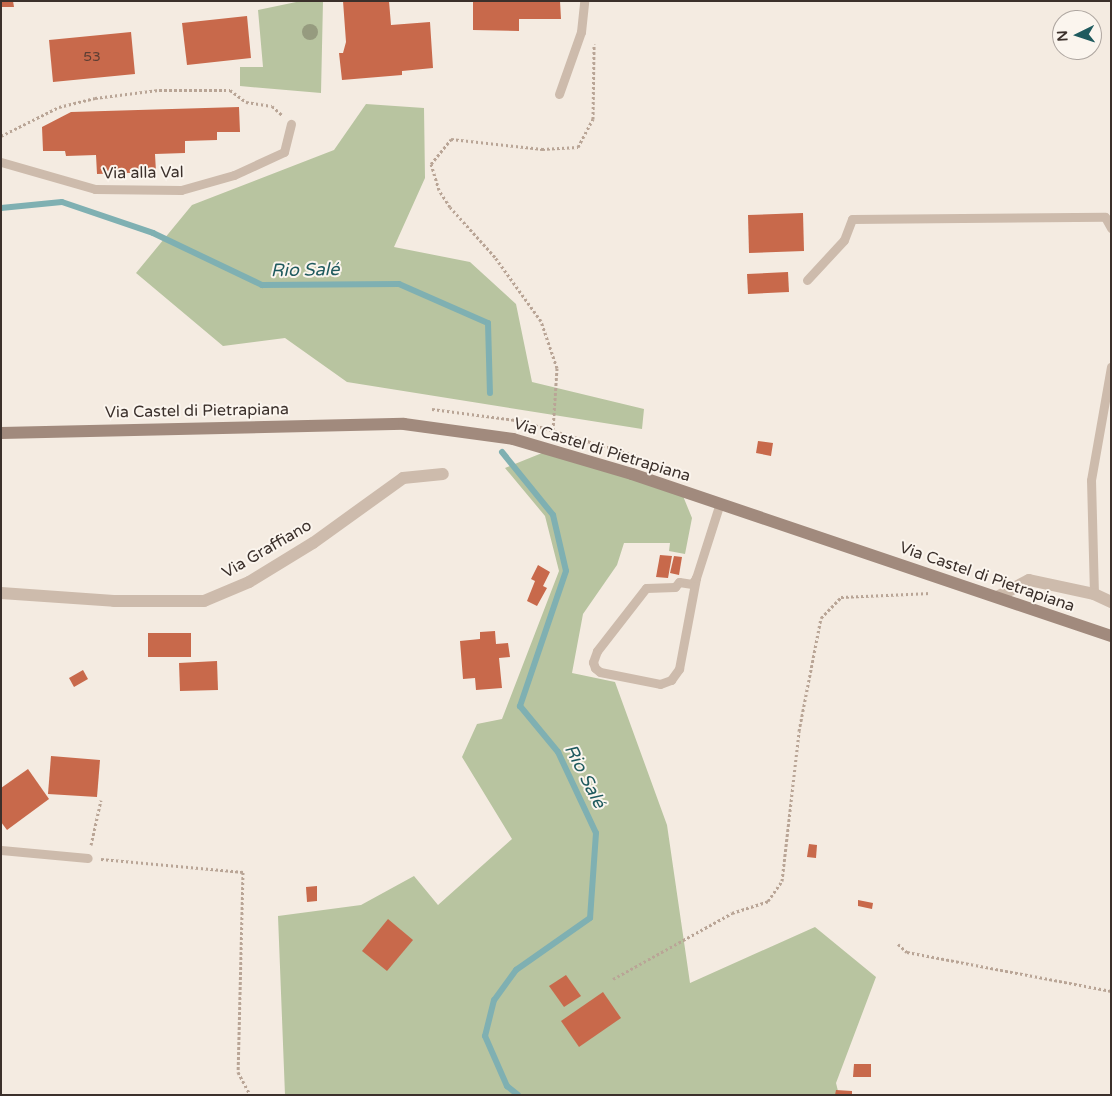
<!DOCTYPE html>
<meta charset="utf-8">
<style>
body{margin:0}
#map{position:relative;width:1112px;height:1096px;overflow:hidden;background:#f4ebe1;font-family:"Varela Round",sans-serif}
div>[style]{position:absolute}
.green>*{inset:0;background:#b8c4a0}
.stream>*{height:6px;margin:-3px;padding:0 3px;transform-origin:3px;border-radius:3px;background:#7fb0b2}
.building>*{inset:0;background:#c8694b}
.path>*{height:3px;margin-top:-1.5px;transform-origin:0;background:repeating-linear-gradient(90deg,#b9a596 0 2.5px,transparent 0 5px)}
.service>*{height:9px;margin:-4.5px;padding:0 4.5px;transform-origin:4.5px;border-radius:4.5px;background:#cdbbac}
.minor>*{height:12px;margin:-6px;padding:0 6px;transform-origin:6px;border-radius:6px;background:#cdbbac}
.secondary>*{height:12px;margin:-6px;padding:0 6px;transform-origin:6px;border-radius:6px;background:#a18a7d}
.trees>*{width:16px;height:16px;margin:-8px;border-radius:50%;background:#969b7f}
span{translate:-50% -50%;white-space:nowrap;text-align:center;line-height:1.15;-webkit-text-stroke:4px #fbf5ee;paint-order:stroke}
.number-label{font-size:14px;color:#5e3e33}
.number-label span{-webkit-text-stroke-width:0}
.street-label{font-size:16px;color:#3b302b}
.water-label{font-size:18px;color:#1f5a5e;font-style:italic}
.frame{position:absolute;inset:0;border:2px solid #3b302b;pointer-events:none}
.north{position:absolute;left:1052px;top:10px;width:50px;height:50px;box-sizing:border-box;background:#fbf5ee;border:1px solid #aea6a0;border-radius:50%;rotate:266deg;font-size:14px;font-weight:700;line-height:20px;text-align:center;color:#3b302b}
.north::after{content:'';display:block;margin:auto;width:18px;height:22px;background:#1f5a5e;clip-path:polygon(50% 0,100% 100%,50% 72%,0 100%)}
</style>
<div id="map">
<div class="green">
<div style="clip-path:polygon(301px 1px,323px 1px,321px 93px,240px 86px,240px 67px,263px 67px,258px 10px)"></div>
<div style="clip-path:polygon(366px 104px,424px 108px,425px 178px,394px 247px,470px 262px,516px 304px,532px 382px,644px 409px,642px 429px,347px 382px,285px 338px,223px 346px,136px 273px,192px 205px,334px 150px)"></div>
<div style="clip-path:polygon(547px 451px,683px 496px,692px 518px,685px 554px,669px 551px,670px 543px,624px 543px,617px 565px,583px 614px,572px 673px,615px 682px,667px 825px,690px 983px,815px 927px,876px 977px,836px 1083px,839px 1095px,285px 1095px,278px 916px,361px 905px,414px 876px,438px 905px,512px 839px,462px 757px,477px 724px,502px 719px,559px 571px,545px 516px,505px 468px)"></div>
</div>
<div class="stream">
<div style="left:1px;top:208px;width:61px;rotate:-5.6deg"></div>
<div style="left:62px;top:202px;width:96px;rotate:18.8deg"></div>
<div style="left:153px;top:233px;width:121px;rotate:25.5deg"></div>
<div style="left:262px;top:285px;width:137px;rotate:-0.4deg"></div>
<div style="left:399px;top:284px;width:97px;rotate:23.7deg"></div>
<div style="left:488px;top:323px;width:70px;rotate:88.4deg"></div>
<div style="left:502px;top:452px;width:81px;rotate:51deg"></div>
<div style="left:553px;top:515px;width:57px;rotate:76.9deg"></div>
<div style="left:566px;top:571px;width:143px;rotate:108.8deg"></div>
<div style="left:520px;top:706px;width:60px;rotate:50.4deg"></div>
<div style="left:558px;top:752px;width:89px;rotate:64.9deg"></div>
<div style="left:596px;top:833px;width:85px;rotate:94deg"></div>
<div style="left:590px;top:918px;width:90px;rotate:144.9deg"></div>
<div style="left:516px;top:970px;width:37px;rotate:126deg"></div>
<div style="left:494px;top:1000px;width:37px;rotate:104deg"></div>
<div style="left:485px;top:1036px;width:55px;rotate:66.3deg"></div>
<div style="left:507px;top:1086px;width:14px;rotate:39deg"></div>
</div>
<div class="building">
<div style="clip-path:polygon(1px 1px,13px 1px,14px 7px,1px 7px)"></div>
<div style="clip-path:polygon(343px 1px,389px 1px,391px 25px,430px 22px,433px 68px,402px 71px,402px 75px,342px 80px,339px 53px,343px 53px,346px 42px)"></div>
<div style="clip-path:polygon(473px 1px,560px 1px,561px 19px,519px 19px,519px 31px,473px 30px)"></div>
<div style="clip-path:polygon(247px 16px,251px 58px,187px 65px,182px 23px)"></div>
<div style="clip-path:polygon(131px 32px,135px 74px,53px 82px,49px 40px)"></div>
<div style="clip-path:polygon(239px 107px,240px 132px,217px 132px,217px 140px,185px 141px,185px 153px,155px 154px,156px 172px,97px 174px,96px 155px,66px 156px,65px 151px,43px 151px,42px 127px,71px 112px)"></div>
<div style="clip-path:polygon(803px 213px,804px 251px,749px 253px,748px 215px)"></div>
<div style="clip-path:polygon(788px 272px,789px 292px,748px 294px,747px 274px)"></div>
<div style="clip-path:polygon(758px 441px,773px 443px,771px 456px,756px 453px)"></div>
<div style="clip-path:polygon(660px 555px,672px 556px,668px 578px,656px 577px)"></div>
<div style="clip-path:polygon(674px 556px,682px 557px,679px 575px,670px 573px)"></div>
<div style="clip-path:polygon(538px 565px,550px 572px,543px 586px,547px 588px,537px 606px,527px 601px,535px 581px,531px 579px)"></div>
<div style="clip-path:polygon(495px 631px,496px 644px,508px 643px,510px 657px,499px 658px,502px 688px,476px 690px,475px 678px,463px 679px,460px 641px,480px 639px,480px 632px)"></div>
<div style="clip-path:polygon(148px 633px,191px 633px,191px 657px,148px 657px)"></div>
<div style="clip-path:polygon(217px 661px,218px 690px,180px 691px,179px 663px)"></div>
<div style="clip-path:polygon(83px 670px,88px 679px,74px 687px,69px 678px)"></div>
<div style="clip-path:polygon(51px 756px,100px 760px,97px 797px,48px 794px)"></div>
<div style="clip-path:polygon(28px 769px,49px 799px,7px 830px,1px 822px,1px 788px)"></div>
<div style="clip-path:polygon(809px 844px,817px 845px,816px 858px,807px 857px)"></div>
<div style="clip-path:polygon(317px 886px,317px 901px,307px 902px,306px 887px)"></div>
<div style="clip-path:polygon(858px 900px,873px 903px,872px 909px,858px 906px)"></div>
<div style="clip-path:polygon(388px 919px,413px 940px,387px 971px,362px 951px)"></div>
<div style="clip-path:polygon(566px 975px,581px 996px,564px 1007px,549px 986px)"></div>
<div style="clip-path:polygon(603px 992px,621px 1018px,579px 1047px,561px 1021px)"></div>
<div style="clip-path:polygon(854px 1064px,871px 1064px,871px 1077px,853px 1077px)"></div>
<div style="clip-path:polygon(836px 1090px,852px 1091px,852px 1095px,835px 1095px)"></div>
</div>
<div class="path">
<div style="left:1px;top:136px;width:65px;rotate:-26.6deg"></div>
<div style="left:59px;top:107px;width:37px;rotate:-14deg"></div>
<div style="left:95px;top:98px;width:64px;rotate:-7.1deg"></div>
<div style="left:159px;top:90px;width:71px"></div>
<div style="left:230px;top:90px;width:20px;rotate:37deg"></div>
<div style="left:246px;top:102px;width:26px;rotate:9deg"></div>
<div style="left:272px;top:106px;width:13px;rotate:42deg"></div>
<div style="left:432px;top:409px;width:84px;rotate:7.5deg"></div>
<div style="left:521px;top:421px;width:121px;rotate:16.8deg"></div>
<div style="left:553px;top:430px;width:62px;rotate:-86.3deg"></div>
<div style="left:557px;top:368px;width:50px;rotate:-108.8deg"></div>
<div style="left:541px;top:321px;width:79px;rotate:-125.7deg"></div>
<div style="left:495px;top:257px;width:67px;rotate:-132deg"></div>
<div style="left:450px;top:207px;width:20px;rotate:-123deg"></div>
<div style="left:439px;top:190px;width:27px;rotate:-107deg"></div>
<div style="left:431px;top:164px;width:32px;rotate:-51deg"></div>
<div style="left:451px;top:139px;width:92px;rotate:6.3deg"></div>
<div style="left:542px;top:149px;width:36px;rotate:-3deg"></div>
<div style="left:578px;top:147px;width:32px;rotate:-62deg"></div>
<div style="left:593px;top:119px;width:75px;rotate:-89.2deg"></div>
<div style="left:91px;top:845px;width:46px;rotate:-77.5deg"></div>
<div style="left:101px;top:859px;width:143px;rotate:5.2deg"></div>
<div style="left:243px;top:872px;width:200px;rotate:91.4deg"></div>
<div style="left:238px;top:1072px;width:26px;rotate:62deg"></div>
<div style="left:898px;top:944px;width:12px;rotate:42deg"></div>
<div style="left:907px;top:952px;width:208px;rotate:10.8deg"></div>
<div style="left:613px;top:979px;width:136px;rotate:-29deg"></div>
<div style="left:732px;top:913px;width:38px;rotate:-18deg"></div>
<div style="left:768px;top:901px;width:24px;rotate:-55deg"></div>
<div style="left:782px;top:881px;width:151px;rotate:-83.5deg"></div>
<div style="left:799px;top:731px;width:115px;rotate:-79deg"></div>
<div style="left:821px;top:618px;width:29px;rotate:-46deg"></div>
<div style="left:841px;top:597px;width:90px;rotate:-2.5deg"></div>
</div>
<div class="service">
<div style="left:559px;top:94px;width:66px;rotate:-70.5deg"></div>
<div style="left:581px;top:32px;width:31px;rotate:-84deg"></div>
<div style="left:1px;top:162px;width:98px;rotate:16deg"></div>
<div style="left:95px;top:189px;width:86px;rotate:0.7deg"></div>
<div style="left:181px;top:190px;width:55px;rotate:-15.8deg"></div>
<div style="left:234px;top:175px;width:55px;rotate:-24.7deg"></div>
<div style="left:284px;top:152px;width:29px;rotate:-76deg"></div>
<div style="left:807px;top:280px;width:54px;rotate:-47.2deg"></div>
<div style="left:844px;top:240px;width:22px;rotate:-69deg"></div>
<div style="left:852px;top:219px;width:253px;rotate:-0.5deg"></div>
<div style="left:1105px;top:217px;width:13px;rotate:61deg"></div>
<div style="left:696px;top:578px;width:7px;rotate:124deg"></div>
<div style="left:692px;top:584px;width:13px;rotate:-171deg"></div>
<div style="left:679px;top:582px;width:6px;rotate:129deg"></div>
<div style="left:675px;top:587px;width:29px;rotate:178deg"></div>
<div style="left:646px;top:588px;width:80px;rotate:127.9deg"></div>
<div style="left:597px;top:651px;width:12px;rotate:110deg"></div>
<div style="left:593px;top:662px;width:6px;rotate:72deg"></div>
<div style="left:595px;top:668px;width:6px;rotate:39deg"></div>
<div style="left:600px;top:672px;width:61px;rotate:11.3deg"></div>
<div style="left:660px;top:684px;width:12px;rotate:-20deg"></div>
<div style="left:671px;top:680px;width:14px;rotate:-54deg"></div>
<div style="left:679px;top:669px;width:93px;rotate:-79.4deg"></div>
<div style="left:696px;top:578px;width:79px;rotate:-72.3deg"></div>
<div style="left:1094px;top:594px;width:114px;rotate:-91.5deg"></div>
<div style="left:1091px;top:480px;width:115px;rotate:-80deg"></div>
<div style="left:1px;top:850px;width:87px;rotate:5.3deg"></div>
</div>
<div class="minor">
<div style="left:1px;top:593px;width:113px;rotate:4deg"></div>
<div style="left:114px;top:601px;width:90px"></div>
<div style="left:204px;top:601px;width:49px;rotate:-22.9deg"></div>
<div style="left:249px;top:582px;width:75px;rotate:-31.4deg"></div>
<div style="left:313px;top:543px;width:111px;rotate:-35.8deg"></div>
<div style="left:403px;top:478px;width:40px;rotate:-5.7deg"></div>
<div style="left:997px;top:597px;width:36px;rotate:-28deg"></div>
<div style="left:1029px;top:580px;width:66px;rotate:12.2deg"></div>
<div style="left:1094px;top:594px;width:19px;rotate:25deg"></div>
</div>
<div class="secondary">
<div style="left:1px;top:433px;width:403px;rotate:-1.3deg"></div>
<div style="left:404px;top:424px;width:110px;rotate:7.8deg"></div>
<div style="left:513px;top:439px;width:124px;rotate:16.4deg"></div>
<div style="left:632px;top:474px;width:506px;rotate:18.69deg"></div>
</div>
<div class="trees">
<div style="left:310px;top:32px"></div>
</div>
<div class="number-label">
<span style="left:92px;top:57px">53</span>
</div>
<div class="street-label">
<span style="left:143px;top:173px;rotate:-1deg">Via alla Val</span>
<span style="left:197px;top:411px;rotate:-1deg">Via Castel di Pietrapiana</span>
<span style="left:602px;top:450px;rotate:17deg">Via Castel di Pietrapiana</span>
<span style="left:267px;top:549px;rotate:-30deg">Via Graffiano</span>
<span style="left:987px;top:577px;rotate:19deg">Via Castel di Pietrapiana</span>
</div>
<div class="water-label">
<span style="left:305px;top:270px;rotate:-1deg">Rio Salé</span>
<span style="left:585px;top:776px;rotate:63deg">Rio Salé</span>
</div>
<div class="frame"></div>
<div class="north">N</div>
</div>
